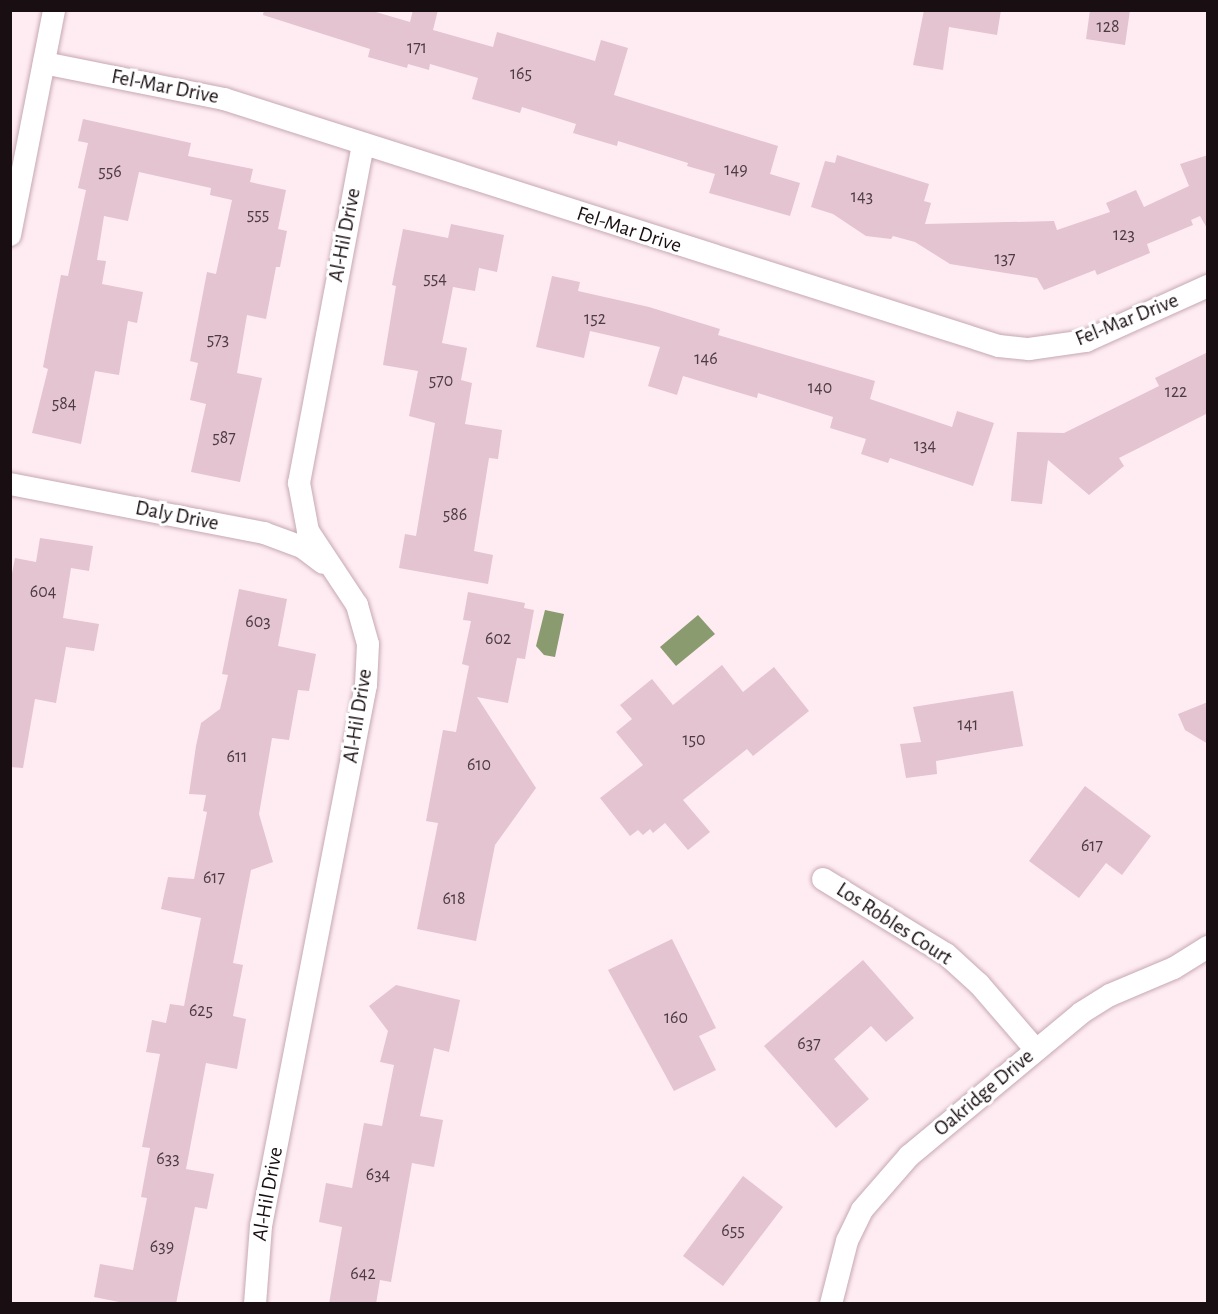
<!DOCTYPE html>
<style>
body{margin:0}
#map{position:relative;width:1218px;height:1314px;overflow:hidden;background:#ffecf3;font-family:"Alegreya Sans",sans-serif}
div>[style]{position:absolute}
.water>*{inset:0;background:#8a9b6f}
.building>*{inset:0;background:#e3c4d0}
.roads{filter:drop-shadow(0 0 2px #c6a8b3) drop-shadow(0 0 2px #c6a8b3)}
.minor>*{height:22px;margin:-11px;padding:0 11px;transform-origin:11px;border-radius:11px;background:#fff}
span{translate:-50% -50%;white-space:nowrap;text-align:center;line-height:1.15;-webkit-text-stroke:6px #fff;paint-order:stroke}
.number-label{font-size:18px;color:#4c3c42}
.number-label span{-webkit-text-stroke-width:0}
.street-label{font-size:21px;color:#190e12}
.frame{position:absolute;inset:0;border:12px solid #190e12;pointer-events:none}
</style>
<div id="map">
<div class="water">
<div style="clip-path:polygon(545px 610px,564px 614px,555px 657px,544px 655px,536px 646px)"></div>
<div style="clip-path:polygon(698px 615px,715px 634px,676px 666px,660px 647px)"></div>
</div>
<div class="building">
<div style="clip-path:polygon(264px 10px,369px 10px,410px 22px,413px 10px,438px 10px,433px 30px,493px 47px,497px 32px,595px 61px,601px 40px,628px 48px,614px 95px,778px 146px,770px 174px,800px 183px,790px 216px,709px 193px,715px 174px,687px 166px,688px 163px,618px 141px,617px 146px,573px 133px,576px 124px,522px 107px,520px 113px,472px 99px,478px 78px,430px 64px,429px 70px,408px 64px,407px 68px,368px 57px,370px 49px,263px 15px)"></div>
<div style="clip-path:polygon(924px 10px,1001px 10px,997px 35px,949px 27px,943px 70px,913px 65px)"></div>
<div style="clip-path:polygon(1090px 10px,1130px 10px,1125px 45px,1086px 39px)"></div>
<div style="clip-path:polygon(83px 119px,191px 143px,188px 156px,253px 169px,250px 182px,286px 190px,278px 229px,287px 231px,280px 267px,276px 267px,266px 319px,247px 315px,237px 373px,262px 378px,240px 482px,191px 472px,206px 404px,190px 400px,198px 363px,190px 361px,207px 272px,216px 274px,232px 200px,210px 195px,211px 188px,139px 172px,128px 221px,104px 216px,97px 260px,106px 261px,102px 284px,143px 292px,137px 323px,128px 321px,119px 375px,95px 371px,81px 444px,32px 433px,48px 369px,43px 367px,61px 275px,68px 276px,86px 190px,78px 188px,88px 143px,78px 141px)"></div>
<div style="clip-path:polygon(837px 155px,929px 184px,924px 201px,931px 203px,925px 224px,1054px 221px,1057px 230px,1110px 212px,1106px 203px,1136px 190px,1144px 207px,1189px 186px,1180px 164px,1208px 155px,1208px 230px,1200px 216px,1191px 220px,1193px 225px,1147px 244px,1150px 253px,1097px 275px,1095px 270px,1044px 290px,1037px 278px,950px 264px,915px 242px,893px 236px,891px 239px,866px 236px,833px 214px,811px 207px,825px 161px,835px 163px)"></div>
<div style="clip-path:polygon(451px 224px,504px 235px,497px 272px,479px 268px,475px 291px,453px 287px,442px 343px,467px 348px,461px 380px,472px 383px,465px 424px,502px 430px,498px 459px,489px 458px,474px 551px,493px 555px,488px 584px,399px 568px,405px 534px,416px 536px,435px 423px,409px 416px,418px 371px,383px 365px,396px 286px,392px 285px,403px 229px,448px 238px)"></div>
<div style="clip-path:polygon(552px 276px,580px 282px,578px 291px,649px 307px,720px 329px,718px 335px,875px 381px,870px 399px,952px 427px,957px 411px,994px 423px,973px 486px,890px 458px,888px 463px,861px 454px,866px 439px,830px 428px,833px 417px,758px 393px,757px 398px,683px 376px,677px 395px,648px 386px,660px 347px,590px 331px,584px 358px,536px 347px)"></div>
<div style="clip-path:polygon(1208px 352px,1208px 413px,1119px 458px,1124px 466px,1089px 495px,1048px 460px,1042px 504px,1011px 501px,1017px 432px,1064px 433px,1159px 386px,1155px 378px)"></div>
<div style="clip-path:polygon(40px 538px,93px 546px,89px 571px,71px 568px,63px 618px,99px 624px,94px 651px,66px 647px,56px 703px,35px 699px,23px 768px,10px 767px,10px 584px,15px 558px,36px 562px)"></div>
<div style="clip-path:polygon(239px 589px,287px 599px,278px 646px,316px 654px,309px 691px,298px 690px,289px 740px,272px 738px,259px 814px,273px 862px,251px 870px,233px 963px,243px 965px,233px 1016px,246px 1019px,237px 1069px,206px 1063px,186px 1169px,214px 1174px,207px 1209px,195px 1207px,176px 1304px,129px 1304px,94px 1297px,100px 1264px,133px 1270px,147px 1198px,141px 1197px,150px 1148px,142px 1147px,160px 1054px,146px 1052px,152px 1020px,166px 1023px,170px 1004px,184px 1006px,201px 918px,161px 909px,168px 877px,194px 879px,207px 812px,203px 811px,206px 795px,189px 794px,196px 746px,201px 723px,220px 709px,228px 675px,222px 674px)"></div>
<div style="clip-path:polygon(468px 592px,525px 603px,524px 608px,534px 610px,525px 659px,517px 658px,508px 703px,477px 697px,536px 788px,495px 845px,476px 941px,417px 929px,438px 823px,426px 821px,443px 730px,456px 732px,469px 666px,462px 664px,471px 621px,463px 620px)"></div>
<div style="clip-path:polygon(722px 665px,743px 692px,774px 667px,809px 711px,753px 756px,747px 749px,683px 800px,710px 832px,688px 850px,665px 823px,653px 833px,650px 829px,643px 835px,638px 830px,630px 836px,600px 798px,643px 765px,616px 732px,632px 719px,620px 705px,652px 679px,673px 705px)"></div>
<div style="clip-path:polygon(1013px 691px,1023px 746px,936px 761px,937px 774px,906px 778px,900px 744px,921px 742px,913px 707px)"></div>
<div style="clip-path:polygon(1208px 702px,1208px 744px,1185px 730px,1178px 714px)"></div>
<div style="clip-path:polygon(1085px 786px,1151px 836px,1122px 875px,1106px 863px,1079px 898px,1029px 861px)"></div>
<div style="clip-path:polygon(672px 939px,716px 1028px,699px 1036px,716px 1070px,674px 1091px,608px 970px)"></div>
<div style="clip-path:polygon(863px 960px,914px 1018px,886px 1042px,871px 1026px,834px 1059px,869px 1099px,836px 1128px,764px 1046px)"></div>
<div style="clip-path:polygon(396px 985px,460px 1000px,449px 1052px,434px 1048px,420px 1116px,443px 1120px,434px 1167px,412px 1163px,391px 1282px,380px 1280px,376px 1304px,329px 1304px,342px 1227px,319px 1222px,326px 1183px,352px 1188px,364px 1123px,382px 1126px,394px 1065px,380px 1062px,388px 1031px,369px 1006px)"></div>
<div style="clip-path:polygon(743px 1176px,783px 1207px,723px 1286px,683px 1256px)"></div>
</div>
<div class="roads">
<div class="minor">
<div style="left:44px;top:63px;width:184px;rotate:11.3deg"></div>
<div style="left:224px;top:99px;width:813px;rotate:17.68deg"></div>
<div style="left:999px;top:346px;width:30px;rotate:6deg"></div>
<div style="left:1029px;top:349px;width:58px;rotate:-8deg"></div>
<div style="left:1086px;top:341px;width:134px;rotate:-24.3deg"></div>
<div style="left:10px;top:235px;width:229px;rotate:-78.9deg"></div>
<div style="left:10px;top:484px;width:259px;rotate:10.9deg"></div>
<div style="left:264px;top:533px;width:40px;rotate:20.2deg"></div>
<div style="left:302px;top:547px;width:26px;rotate:37deg"></div>
<div style="left:823px;top:879px;width:144px;rotate:31.4deg"></div>
<div style="left:946px;top:954px;width:45px;rotate:42.3deg"></div>
<div style="left:979px;top:984px;width:87px;rotate:49.2deg"></div>
<div style="left:255px;top:1304px;width:78px;rotate:-85.6deg"></div>
<div style="left:261px;top:1226px;width:551px;rotate:-79.02deg"></div>
<div style="left:366px;top:685px;width:41px;rotate:-87.2deg"></div>
<div style="left:368px;top:644px;width:41px;rotate:-105.8deg"></div>
<div style="left:357px;top:605px;width:89px;rotate:-123.5deg"></div>
<div style="left:308px;top:531px;width:49px;rotate:-100.6deg"></div>
<div style="left:299px;top:483px;width:345px;rotate:-79.3deg"></div>
<div style="left:831px;top:1304px;width:65px;rotate:-75.7deg"></div>
<div style="left:847px;top:1241px;width:34px;rotate:-64deg"></div>
<div style="left:862px;top:1210px;width:72px;rotate:-49deg"></div>
<div style="left:909px;top:1156px;width:224px;rotate:-39.7deg"></div>
<div style="left:1081px;top:1013px;width:34px;rotate:-32deg"></div>
<div style="left:1110px;top:995px;width:69px;rotate:-22.9deg"></div>
<div style="left:1174px;top:968px;width:40px;rotate:-32deg"></div>
</div>
</div>
<div class="number-label">
<span style="left:1108px;top:27px">128</span>
<span style="left:417px;top:48px">171</span>
<span style="left:521px;top:74px">165</span>
<span style="left:736px;top:170px">149</span>
<span style="left:110px;top:172px">556</span>
<span style="left:862px;top:197px">143</span>
<span style="left:258px;top:215px">555</span>
<span style="left:1124px;top:235px">123</span>
<span style="left:1005px;top:259px">137</span>
<span style="left:435px;top:279px">554</span>
<span style="left:595px;top:319px">152</span>
<span style="left:218px;top:340px">573</span>
<span style="left:706px;top:359px">146</span>
<span style="left:441px;top:381px">570</span>
<span style="left:820px;top:388px">140</span>
<span style="left:1176px;top:392px">122</span>
<span style="left:64px;top:404px">584</span>
<span style="left:224px;top:438px">587</span>
<span style="left:925px;top:446px">134</span>
<span style="left:455px;top:515px">586</span>
<span style="left:43px;top:592px">604</span>
<span style="left:258px;top:622px">603</span>
<span style="left:498px;top:639px">602</span>
<span style="left:968px;top:725px">141</span>
<span style="left:694px;top:740px">150</span>
<span style="left:237px;top:757px">611</span>
<span style="left:479px;top:765px">610</span>
<span style="left:1092px;top:846px">617</span>
<span style="left:214px;top:878px">617</span>
<span style="left:454px;top:899px">618</span>
<span style="left:201px;top:1011px">625</span>
<span style="left:676px;top:1018px">160</span>
<span style="left:809px;top:1044px">637</span>
<span style="left:168px;top:1159px">633</span>
<span style="left:378px;top:1175px">634</span>
<span style="left:733px;top:1231px">655</span>
<span style="left:162px;top:1247px">639</span>
<span style="left:363px;top:1274px">642</span>
</div>
<div class="street-label">
<span style="left:165px;top:87px;rotate:11deg">Fel-Mar Drive</span>
<span style="left:629px;top:230px;rotate:18deg">Fel-Mar Drive</span>
<span style="left:345px;top:235px;rotate:-79deg">Al-Hil Drive</span>
<span style="left:1127px;top:320px;rotate:-22deg">Fel-Mar Drive</span>
<span style="left:177px;top:516px;rotate:11deg">Daly Drive</span>
<span style="left:358px;top:716px;rotate:-81deg">Al-Hil Drive</span>
<span style="left:894px;top:924px;rotate:33deg">Los Robles Court</span>
<span style="left:984px;top:1093px;rotate:-40deg">Oakridge Drive</span>
<span style="left:268px;top:1194px;rotate:-80deg">Al-Hil Drive</span>
</div>
<div class="frame"></div>
</div>
